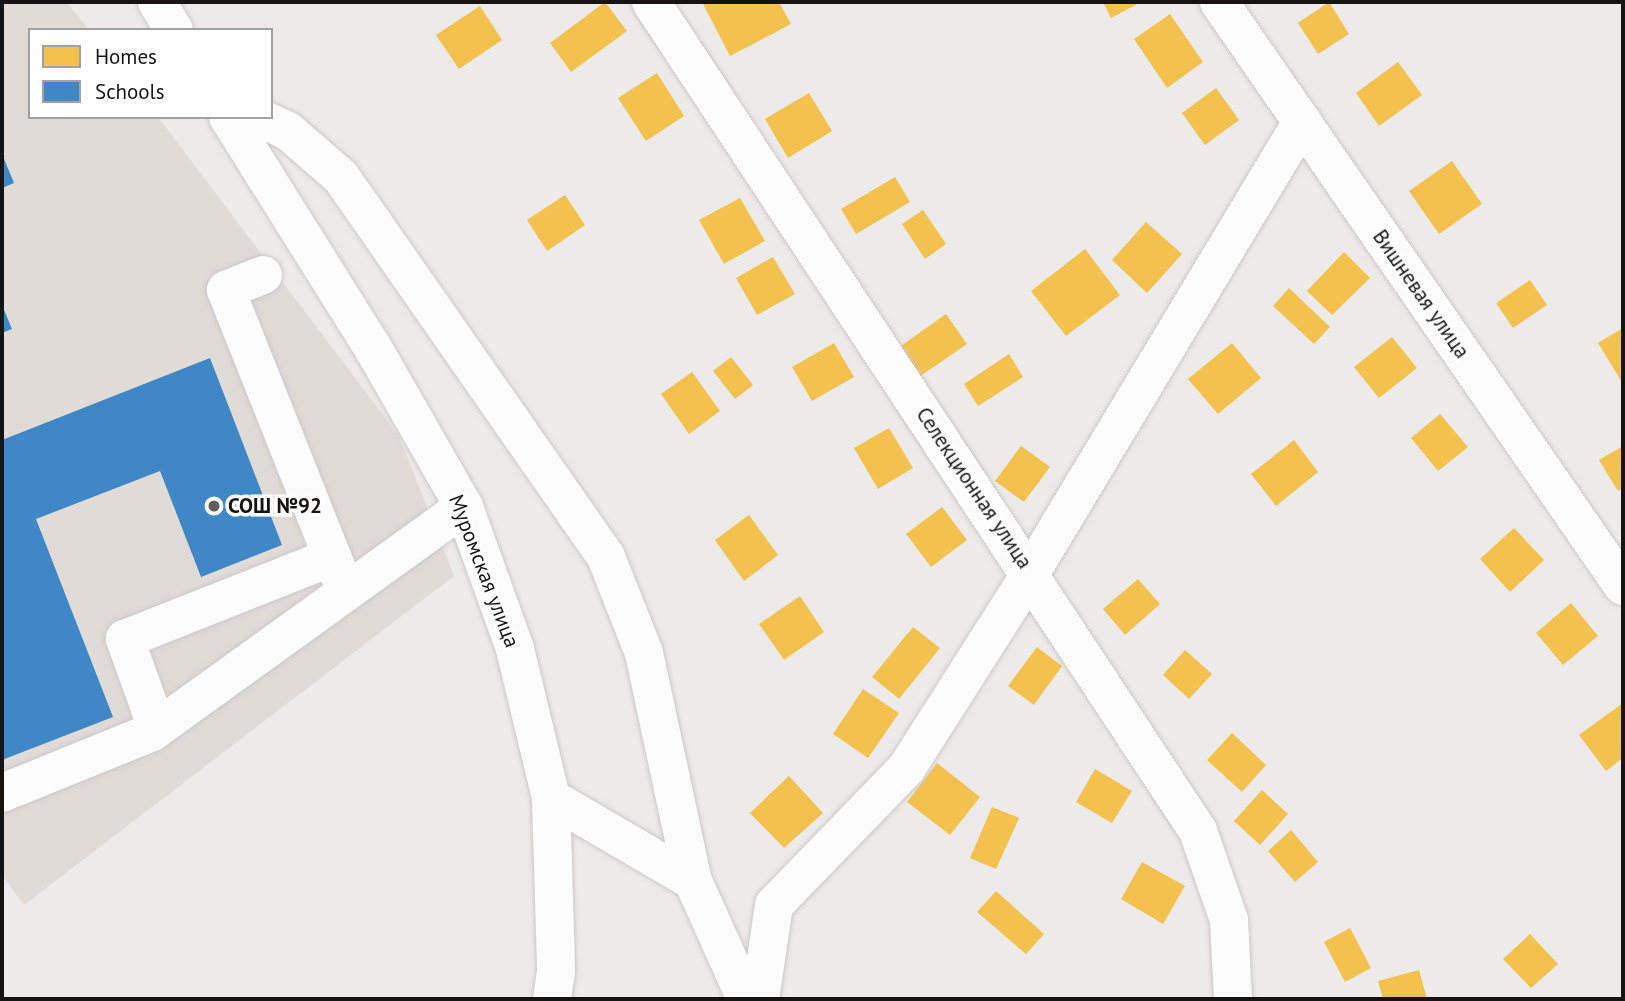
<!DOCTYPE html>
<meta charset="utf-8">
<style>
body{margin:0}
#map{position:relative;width:1625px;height:1001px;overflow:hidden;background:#edebea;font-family:"PT Sans",sans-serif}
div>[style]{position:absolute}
.built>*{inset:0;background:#e1dbd8}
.homes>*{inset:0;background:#f2c14e}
.schools>*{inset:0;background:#3f88c5}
.roads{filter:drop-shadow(0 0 2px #cbc9c9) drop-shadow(0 0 2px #cbc9c9)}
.minor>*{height:38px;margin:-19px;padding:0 19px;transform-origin:19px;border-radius:19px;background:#fcfcfc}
.dots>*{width:19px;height:19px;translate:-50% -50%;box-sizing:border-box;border:4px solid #fff;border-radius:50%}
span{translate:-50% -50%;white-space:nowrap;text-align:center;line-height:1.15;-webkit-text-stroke:7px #fff;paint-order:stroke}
.street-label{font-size:21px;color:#151413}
.poi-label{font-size:21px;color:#151413;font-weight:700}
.left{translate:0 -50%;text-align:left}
.frame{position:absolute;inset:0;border:4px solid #151413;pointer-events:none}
.legend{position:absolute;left:28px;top:28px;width:245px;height:91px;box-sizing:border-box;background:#fff;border:2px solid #a1a1a1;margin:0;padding:9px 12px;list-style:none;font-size:21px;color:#151413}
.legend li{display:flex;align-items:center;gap:14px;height:35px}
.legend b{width:35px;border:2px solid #a1a1a1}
</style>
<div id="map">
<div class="built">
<div style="clip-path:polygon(2px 2px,67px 2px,89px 30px,30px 30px,30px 117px,158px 117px,399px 436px,454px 576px,24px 905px,2px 875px)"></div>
</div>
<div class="homes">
<div style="clip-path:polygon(605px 2px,627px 31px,571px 72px,550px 43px)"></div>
<div style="clip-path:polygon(702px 2px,779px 2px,791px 24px,730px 56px)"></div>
<div style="clip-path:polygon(1103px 2px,1141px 2px,1111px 18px)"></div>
<div style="clip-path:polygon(1329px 2px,1349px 34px,1318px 54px,1298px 23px)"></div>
<div style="clip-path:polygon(480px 6px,502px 40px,459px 69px,436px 35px)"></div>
<div style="clip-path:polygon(1170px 14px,1203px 62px,1167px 88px,1134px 39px)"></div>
<div style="clip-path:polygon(1398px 62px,1422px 95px,1379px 126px,1356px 93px)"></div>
<div style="clip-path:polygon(657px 73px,684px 116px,646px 141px,618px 98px)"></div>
<div style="clip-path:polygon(1216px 88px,1239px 120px,1205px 145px,1182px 113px)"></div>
<div style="clip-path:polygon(809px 93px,832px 131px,788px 158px,765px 119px)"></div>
<div style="clip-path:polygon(1452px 161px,1482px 204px,1439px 234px,1409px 191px)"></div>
<div style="clip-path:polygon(895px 177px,910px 202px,856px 234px,841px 209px)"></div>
<div style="clip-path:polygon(565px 195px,585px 225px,547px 251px,527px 220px)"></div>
<div style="clip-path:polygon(740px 198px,765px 241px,724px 264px,699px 220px)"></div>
<div style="clip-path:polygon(923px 210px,946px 244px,925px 259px,902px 224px)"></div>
<div style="clip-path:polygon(1146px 222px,1182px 254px,1147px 293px,1112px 260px)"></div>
<div style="clip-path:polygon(1085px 249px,1120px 295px,1066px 336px,1031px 291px)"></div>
<div style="clip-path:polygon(1344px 252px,1370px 278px,1332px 315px,1307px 291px)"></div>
<div style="clip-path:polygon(773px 257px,795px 294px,757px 315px,736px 278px)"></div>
<div style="clip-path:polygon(1530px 280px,1547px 305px,1513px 328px,1496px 303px)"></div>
<div style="clip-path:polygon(1289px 288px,1330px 327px,1314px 344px,1273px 306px)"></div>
<div style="clip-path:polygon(946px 314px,967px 344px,919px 377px,898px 348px)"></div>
<div style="clip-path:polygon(1623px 328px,1623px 384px,1598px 343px)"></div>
<div style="clip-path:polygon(1392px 337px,1417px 368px,1379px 398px,1354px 367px)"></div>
<div style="clip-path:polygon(834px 343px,854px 377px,812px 401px,792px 367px)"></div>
<div style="clip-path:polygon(1232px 343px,1261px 378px,1218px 414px,1188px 379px)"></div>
<div style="clip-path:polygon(1009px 354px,1023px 377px,978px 406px,964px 384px)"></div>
<div style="clip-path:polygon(731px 357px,753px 385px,735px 399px,713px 371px)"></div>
<div style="clip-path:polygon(692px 372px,720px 411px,689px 434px,661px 394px)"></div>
<div style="clip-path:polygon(1440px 414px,1468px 447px,1438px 471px,1411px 438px)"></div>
<div style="clip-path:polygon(889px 428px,913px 468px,878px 489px,854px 448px)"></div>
<div style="clip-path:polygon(1294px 440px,1318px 472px,1276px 506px,1251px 474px)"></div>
<div style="clip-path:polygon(1021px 446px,1050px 467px,1024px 502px,995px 481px)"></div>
<div style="clip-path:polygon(1623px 446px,1623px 488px,1618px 491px,1599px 460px)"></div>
<div style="clip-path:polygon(942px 507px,967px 540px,931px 567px,906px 534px)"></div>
<div style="clip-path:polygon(749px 515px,778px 555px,744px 581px,715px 540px)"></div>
<div style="clip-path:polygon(1514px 528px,1544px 560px,1510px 592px,1480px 559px)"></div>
<div style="clip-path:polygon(1138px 579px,1160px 604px,1125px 635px,1103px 609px)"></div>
<div style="clip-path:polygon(800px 596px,824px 632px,784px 660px,759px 624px)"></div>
<div style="clip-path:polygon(1571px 603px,1598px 636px,1563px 665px,1536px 633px)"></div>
<div style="clip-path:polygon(913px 627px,940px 648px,899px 699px,872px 677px)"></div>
<div style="clip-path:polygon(1037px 647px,1062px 666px,1034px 705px,1008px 686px)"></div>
<div style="clip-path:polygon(1185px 650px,1212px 674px,1189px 699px,1163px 675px)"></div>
<div style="clip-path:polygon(863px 689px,899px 713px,868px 758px,833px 734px)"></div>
<div style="clip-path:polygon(1623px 703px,1623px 758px,1606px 771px,1579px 735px)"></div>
<div style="clip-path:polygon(1232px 733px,1266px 765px,1242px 792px,1207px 760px)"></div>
<div style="clip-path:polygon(937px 763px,980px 797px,950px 835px,907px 802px)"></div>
<div style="clip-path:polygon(1095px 769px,1132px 791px,1112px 823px,1076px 802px)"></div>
<div style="clip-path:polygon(789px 776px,823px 813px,784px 848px,750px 813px)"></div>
<div style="clip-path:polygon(1262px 790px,1288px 814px,1260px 845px,1234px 821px)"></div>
<div style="clip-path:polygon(992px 807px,1019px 818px,996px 869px,970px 858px)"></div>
<div style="clip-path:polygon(1291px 830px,1318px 862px,1295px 882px,1268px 851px)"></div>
<div style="clip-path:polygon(1142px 862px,1185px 886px,1163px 924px,1121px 899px)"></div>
<div style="clip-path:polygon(996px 891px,1044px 934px,1026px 954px,977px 912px)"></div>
<div style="clip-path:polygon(1350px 928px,1371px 968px,1345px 982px,1324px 942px)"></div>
<div style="clip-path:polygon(1530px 934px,1558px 964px,1531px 988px,1503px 959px)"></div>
<div style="clip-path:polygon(1419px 970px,1427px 999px,1383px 999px,1378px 981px)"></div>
</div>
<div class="schools">
<div style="clip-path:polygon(2px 154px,14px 183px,2px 188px)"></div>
<div style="clip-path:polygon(2px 305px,12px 329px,2px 333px)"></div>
<div style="clip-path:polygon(210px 358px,282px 545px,201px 577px,160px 471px,36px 519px,113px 717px,2px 760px,2px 440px)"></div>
</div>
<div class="roads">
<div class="minor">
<div style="left:157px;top:2px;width:33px;rotate:59deg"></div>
<div style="left:651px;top:2px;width:993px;rotate:56.58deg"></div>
<div style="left:1198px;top:831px;width:94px;rotate:70.8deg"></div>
<div style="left:1229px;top:920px;width:79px;rotate:87.1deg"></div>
<div style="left:1219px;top:2px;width:710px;rotate:55.33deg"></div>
<div style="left:228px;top:117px;width:273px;rotate:57.9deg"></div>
<div style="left:373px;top:348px;width:183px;rotate:60.2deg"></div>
<div style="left:464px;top:507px;width:151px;rotate:70.2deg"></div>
<div style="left:515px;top:649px;width:153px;rotate:76.4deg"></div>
<div style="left:551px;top:798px;width:173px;rotate:88.3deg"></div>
<div style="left:556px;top:971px;width:28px;rotate:98deg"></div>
<div style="left:258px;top:117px;width:33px;rotate:25deg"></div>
<div style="left:288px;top:131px;width:70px;rotate:41deg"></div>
<div style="left:341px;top:177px;width:463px;rotate:55.1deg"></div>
<div style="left:606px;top:557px;width:103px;rotate:68.4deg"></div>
<div style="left:644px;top:653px;width:233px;rotate:77.9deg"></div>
<div style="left:693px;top:881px;width:129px;rotate:65.8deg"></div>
<div style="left:263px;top:275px;width:40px;rotate:158deg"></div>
<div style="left:226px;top:290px;width:325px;rotate:68.3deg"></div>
<div style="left:157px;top:728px;width:95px;rotate:-109.8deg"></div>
<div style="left:125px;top:639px;width:223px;rotate:-21.6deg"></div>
<div style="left:2px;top:793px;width:162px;rotate:-22.1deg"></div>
<div style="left:152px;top:732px;width:385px;rotate:-35.8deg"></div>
<div style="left:551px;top:798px;width:164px;rotate:30.3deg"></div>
<div style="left:760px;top:999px;width:95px;rotate:-81.5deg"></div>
<div style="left:774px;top:905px;width:190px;rotate:-45.9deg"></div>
<div style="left:906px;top:769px;width:231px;rotate:-57.5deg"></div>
<div style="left:1030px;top:574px;width:528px;rotate:-58.96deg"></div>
</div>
</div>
<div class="dots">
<div style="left:214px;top:506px;background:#615f5e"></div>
</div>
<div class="street-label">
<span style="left:1421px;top:294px;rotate:55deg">Вишневая улица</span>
<span style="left:974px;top:488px;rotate:56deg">Селекционная улица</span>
<span style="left:484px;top:571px;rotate:69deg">Муромская улица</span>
</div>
<div class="poi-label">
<span class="left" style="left:228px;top:506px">СОШ №92</span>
</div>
<div class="frame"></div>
<ul class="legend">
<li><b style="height:19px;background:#f2c14e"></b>Homes</li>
<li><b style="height:19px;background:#3f88c5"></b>Schools</li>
</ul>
</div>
